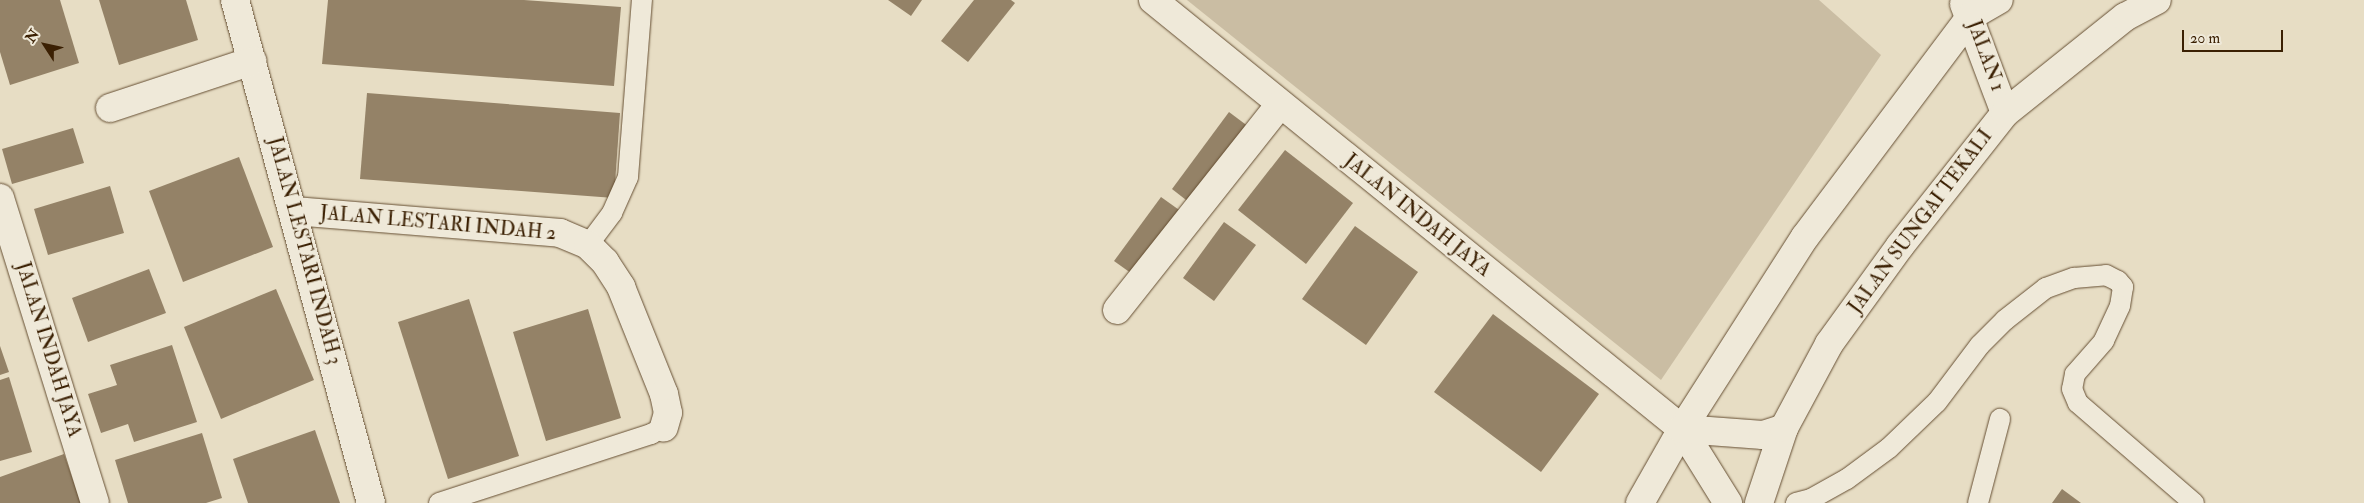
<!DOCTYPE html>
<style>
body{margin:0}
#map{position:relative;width:2364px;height:503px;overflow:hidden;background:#e7ddc4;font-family:"IM FELL Double Pica",serif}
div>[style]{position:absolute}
.green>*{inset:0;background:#cabda3}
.building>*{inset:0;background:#948267}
.roads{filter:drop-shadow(0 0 1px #664f33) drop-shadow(0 0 1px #664f33)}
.service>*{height:20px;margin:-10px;padding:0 10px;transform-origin:10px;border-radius:10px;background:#efe9d9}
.minor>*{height:28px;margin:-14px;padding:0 14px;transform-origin:14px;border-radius:14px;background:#efe9d9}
.tertiary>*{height:28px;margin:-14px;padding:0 14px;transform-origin:14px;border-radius:14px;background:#efe9d9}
span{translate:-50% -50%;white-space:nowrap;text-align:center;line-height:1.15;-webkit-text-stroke:4.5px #efe9d9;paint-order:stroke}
.street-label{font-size:19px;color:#3b2003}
.north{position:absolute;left:20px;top:20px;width:50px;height:50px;-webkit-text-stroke:4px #efe9d9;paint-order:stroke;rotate:305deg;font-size:14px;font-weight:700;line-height:20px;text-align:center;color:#3b2003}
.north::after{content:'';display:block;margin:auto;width:18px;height:22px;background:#3b2003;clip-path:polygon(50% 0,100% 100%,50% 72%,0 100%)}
.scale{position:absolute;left:2182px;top:30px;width:101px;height:22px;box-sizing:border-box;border:2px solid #3b2003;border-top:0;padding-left:6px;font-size:15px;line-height:18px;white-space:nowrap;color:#3b2003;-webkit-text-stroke:4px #efe9d9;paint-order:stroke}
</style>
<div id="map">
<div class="green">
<div style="clip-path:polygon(1187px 0,1819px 0,1881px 55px,1661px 380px)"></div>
</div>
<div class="building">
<div style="clip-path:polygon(0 0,60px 0,79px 63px,10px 85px,0 52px)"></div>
<div style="clip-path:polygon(99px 0,186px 0,198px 40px,119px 65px)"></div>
<div style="clip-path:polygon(328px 0,524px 0,621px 7px,614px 86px,322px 64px)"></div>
<div style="clip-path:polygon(888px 0,922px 0,911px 16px)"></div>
<div style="clip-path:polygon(974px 0,1011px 0,1015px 3px,968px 62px,941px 41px)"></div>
<div style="clip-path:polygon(367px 93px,620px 113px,614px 198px,360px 179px)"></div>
<div style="clip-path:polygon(1229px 112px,1261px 136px,1204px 214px,1172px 189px)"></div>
<div style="clip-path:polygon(73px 128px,84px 163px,12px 184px,2px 149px)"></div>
<div style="clip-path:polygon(1285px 150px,1353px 203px,1306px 264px,1238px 210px)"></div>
<div style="clip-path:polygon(239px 157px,273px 247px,183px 282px,149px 191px)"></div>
<div style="clip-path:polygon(110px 186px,124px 233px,48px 255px,34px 209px)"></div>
<div style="clip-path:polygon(1161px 197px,1196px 222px,1149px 286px,1114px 261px)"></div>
<div style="clip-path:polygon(1224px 222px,1256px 245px,1214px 301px,1183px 278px)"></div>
<div style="clip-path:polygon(1355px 226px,1418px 272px,1366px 345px,1302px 299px)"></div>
<div style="clip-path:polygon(149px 269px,166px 313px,88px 342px,72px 298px)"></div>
<div style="clip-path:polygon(276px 289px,314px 380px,221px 419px,184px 327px)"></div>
<div style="clip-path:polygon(469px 299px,519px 456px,448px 479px,398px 322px)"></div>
<div style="clip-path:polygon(588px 309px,621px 418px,546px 441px,513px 332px)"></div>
<div style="clip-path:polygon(1493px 314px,1599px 394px,1541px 472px,1434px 392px)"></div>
<div style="clip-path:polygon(172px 345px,197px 422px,134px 442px,128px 424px,101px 433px,88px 394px,117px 385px,110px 365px)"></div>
<div style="clip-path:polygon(0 346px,9px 372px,0 375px)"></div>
<div style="clip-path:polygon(9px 377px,32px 452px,0 461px,0 380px)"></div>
<div style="clip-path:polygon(315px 430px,340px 503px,248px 503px,233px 459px)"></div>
<div style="clip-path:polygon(202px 433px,222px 498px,206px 503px,128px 503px,115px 460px)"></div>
<div style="clip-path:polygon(64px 454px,81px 503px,0 503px,0 477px)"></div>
<div style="clip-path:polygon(2062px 489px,2081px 503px,2052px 503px)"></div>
</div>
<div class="roads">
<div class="service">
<div style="left:588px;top:245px;width:40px;rotate:-53deg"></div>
<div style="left:612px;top:213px;width:39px;rotate:-66deg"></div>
<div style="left:628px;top:177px;width:178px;rotate:-85.5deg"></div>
<div style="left:439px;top:503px;width:223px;rotate:-18deg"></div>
<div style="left:651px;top:434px;width:15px;rotate:-28deg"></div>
<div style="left:1796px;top:503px;width:16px;rotate:-15deg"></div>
<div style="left:1811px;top:499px;width:41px;rotate:-29.1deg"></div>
<div style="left:1847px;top:479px;width:52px;rotate:-36.4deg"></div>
<div style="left:1889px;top:448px;width:66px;rotate:-43.8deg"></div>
<div style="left:1937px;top:402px;width:71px;rotate:-53deg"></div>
<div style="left:1980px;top:345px;width:35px;rotate:-45deg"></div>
<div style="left:2005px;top:320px;width:52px;rotate:-38deg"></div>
<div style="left:2046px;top:288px;width:30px;rotate:-20deg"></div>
<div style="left:2074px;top:278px;width:32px;rotate:-5deg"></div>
<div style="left:2106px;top:275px;width:13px;rotate:27deg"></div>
<div style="left:2118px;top:281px;width:8px;rotate:50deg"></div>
<div style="left:2123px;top:287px;width:19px;rotate:99deg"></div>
<div style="left:2120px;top:306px;width:38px;rotate:115deg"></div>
<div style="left:2104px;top:341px;width:44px;rotate:131.3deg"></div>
<div style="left:2075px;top:374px;width:15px;rotate:101deg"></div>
<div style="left:2072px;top:389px;width:15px;rotate:67deg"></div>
<div style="left:2078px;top:403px;width:153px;rotate:40.8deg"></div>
<div style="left:1978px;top:503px;width:87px;rotate:-75.3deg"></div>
</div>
<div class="minor">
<div style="left:235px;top:0;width:521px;rotate:74.87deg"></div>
<div style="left:1153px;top:0;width:681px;rotate:39.04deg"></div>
<div style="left:1964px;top:4px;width:116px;rotate:69.4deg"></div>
<div style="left:110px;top:108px;width:150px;rotate:-18.3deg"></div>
<div style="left:0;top:198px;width:319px;rotate:72.7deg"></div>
<div style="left:294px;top:211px;width:267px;rotate:4.7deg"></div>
<div style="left:560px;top:233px;width:30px;rotate:23deg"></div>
<div style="left:588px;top:245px;width:24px;rotate:45deg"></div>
<div style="left:605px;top:262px;width:30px;rotate:57deg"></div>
<div style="left:621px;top:287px;width:115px;rotate:68.1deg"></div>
<div style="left:664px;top:394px;width:19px;rotate:78deg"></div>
<div style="left:668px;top:413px;width:15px;rotate:106deg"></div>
<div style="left:1117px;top:310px;width:263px;rotate:-51.6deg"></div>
<div style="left:1640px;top:503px;width:85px;rotate:-60.4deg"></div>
<div style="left:1682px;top:429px;width:228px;rotate:-57.4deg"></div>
<div style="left:1805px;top:237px;width:276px;rotate:-53.1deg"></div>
<div style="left:1971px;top:16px;width:32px;rotate:-30deg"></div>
<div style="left:1728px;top:503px;width:87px;rotate:-121.9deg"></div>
<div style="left:1682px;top:429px;width:81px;rotate:4.2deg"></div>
<div style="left:1763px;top:435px;width:22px;rotate:-18deg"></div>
</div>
<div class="tertiary">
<div style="left:1759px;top:503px;width:79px;rotate:-71.6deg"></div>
<div style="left:1784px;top:428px;width:95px;rotate:-61.8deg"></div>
<div style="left:1829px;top:344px;width:121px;rotate:-54.1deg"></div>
<div style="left:1900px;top:246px;width:169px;rotate:-51.7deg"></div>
<div style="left:2005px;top:113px;width:154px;rotate:-38.7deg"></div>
<div style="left:2125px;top:17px;width:36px;rotate:-28deg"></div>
</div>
</div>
<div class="street-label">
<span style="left:1985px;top:56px;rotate:70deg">JALAN 1</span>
<span style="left:1417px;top:216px;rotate:39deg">JALAN INDAH JAYA</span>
<span style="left:1921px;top:222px;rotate:-53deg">JALAN SUNGAI TEKALI</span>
<span style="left:438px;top:224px;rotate:5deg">JALAN LESTARI INDAH 2</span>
<span style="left:304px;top:251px;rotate:75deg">JALAN LESTARI INDAH 3</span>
<span style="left:48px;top:350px;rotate:73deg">JALAN INDAH JAYA</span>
</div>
<div class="north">N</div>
<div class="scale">20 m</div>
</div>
